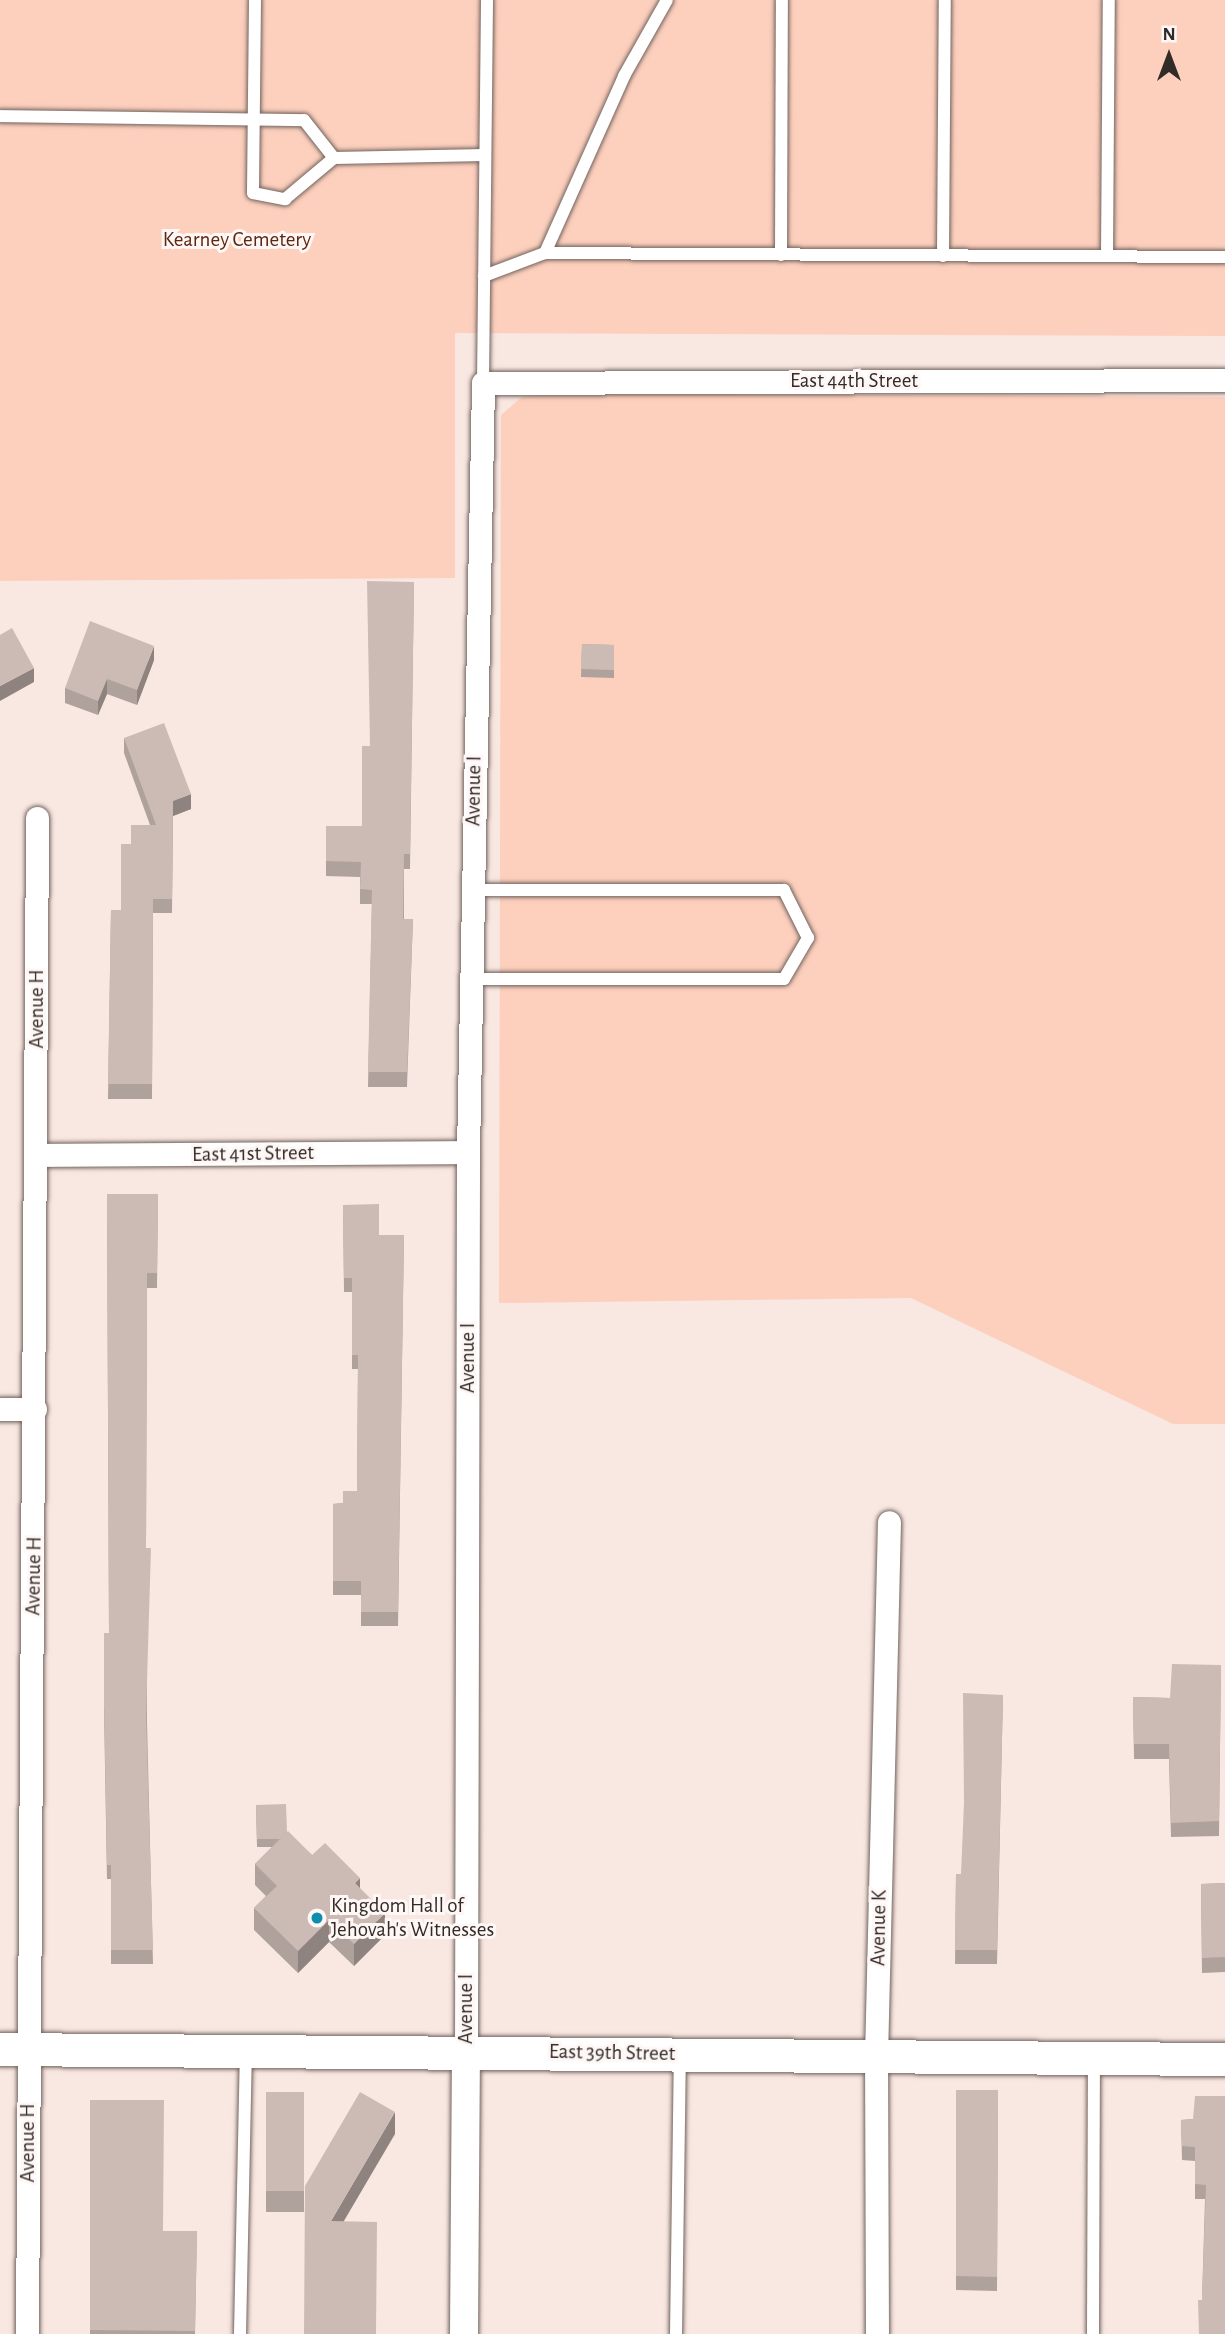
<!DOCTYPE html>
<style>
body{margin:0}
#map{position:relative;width:1225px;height:2334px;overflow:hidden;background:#f9e7e1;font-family:"Alegreya Sans",sans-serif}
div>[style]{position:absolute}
.green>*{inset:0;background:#fdcfbd}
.roads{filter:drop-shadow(0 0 2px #71635d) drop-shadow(0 0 2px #71635d)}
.service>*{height:12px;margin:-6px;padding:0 6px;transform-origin:6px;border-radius:6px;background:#fff}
.minor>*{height:23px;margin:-11.5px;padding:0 11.5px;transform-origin:11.5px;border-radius:11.5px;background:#fff}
.tertiary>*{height:28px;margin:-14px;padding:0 14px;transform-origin:14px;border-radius:14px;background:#fff}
.secondary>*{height:33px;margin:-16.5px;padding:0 16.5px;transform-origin:16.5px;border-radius:16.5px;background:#fff}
.wall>*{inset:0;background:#afa19c}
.shaded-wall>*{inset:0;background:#8f837f}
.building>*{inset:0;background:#ccbbb5}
.dots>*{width:19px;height:19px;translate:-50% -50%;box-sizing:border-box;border:4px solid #fef7f5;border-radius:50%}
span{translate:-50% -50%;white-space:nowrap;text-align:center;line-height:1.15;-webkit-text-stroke:6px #fef7f5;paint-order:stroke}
.park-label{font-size:21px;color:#5e2710}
.street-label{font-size:21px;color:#322c29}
.poi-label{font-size:21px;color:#322c29}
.left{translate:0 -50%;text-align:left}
.north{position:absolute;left:1134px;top:21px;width:70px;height:70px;-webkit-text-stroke:5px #fef7f5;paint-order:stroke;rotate:0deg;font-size:19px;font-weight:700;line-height:28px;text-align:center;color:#322c29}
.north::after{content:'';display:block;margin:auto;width:24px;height:32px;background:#322c29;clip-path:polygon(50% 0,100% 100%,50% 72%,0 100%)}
</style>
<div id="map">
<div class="green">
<div style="clip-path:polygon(0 0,1225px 0,1225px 336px,455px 333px,455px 578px,0 581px)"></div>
<div style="clip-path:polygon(553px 393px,1225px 397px,1225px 1424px,1173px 1424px,911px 1298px,499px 1303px,501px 415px,522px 397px)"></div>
</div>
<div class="roads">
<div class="service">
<div style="left:255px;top:0;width:193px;rotate:90.6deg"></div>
<div style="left:253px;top:193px;width:33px;rotate:11deg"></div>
<div style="left:285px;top:199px;width:64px;rotate:-39.9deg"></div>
<div style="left:0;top:116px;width:304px;rotate:0.8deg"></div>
<div style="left:304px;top:120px;width:48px;rotate:51.7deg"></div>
<div style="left:334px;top:158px;width:151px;rotate:-1.1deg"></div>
<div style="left:545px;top:253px;width:194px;rotate:-65.9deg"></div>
<div style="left:624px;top:76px;width:87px;rotate:-60.5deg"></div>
<div style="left:781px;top:255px;width:255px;rotate:-89.8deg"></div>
<div style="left:943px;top:256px;width:256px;rotate:-89.6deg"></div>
<div style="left:1107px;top:256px;width:256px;rotate:-89.6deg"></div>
<div style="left:484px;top:276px;width:65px;rotate:-20.7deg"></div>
<div style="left:545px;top:253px;width:680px;rotate:0.34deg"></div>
<div style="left:483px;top:383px;width:383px;rotate:-89.4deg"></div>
<div style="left:471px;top:979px;width:313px"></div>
<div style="left:784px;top:979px;width:48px;rotate:-59.7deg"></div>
<div style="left:808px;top:938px;width:54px;rotate:-116.6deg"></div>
<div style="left:784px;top:890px;width:313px;rotate:180deg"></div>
<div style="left:240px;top:2334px;width:283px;rotate:-88.8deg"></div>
<div style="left:676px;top:2334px;width:279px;rotate:-89.2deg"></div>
<div style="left:1093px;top:2334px;width:275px;rotate:-89.8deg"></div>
</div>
<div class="minor">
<div style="left:38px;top:1155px;width:430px;rotate:-0.4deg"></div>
<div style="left:0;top:1409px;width:35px"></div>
<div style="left:466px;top:2050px;width:898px;rotate:-89.87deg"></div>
<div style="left:468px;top:1152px;width:769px;rotate:-88.88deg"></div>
<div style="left:483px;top:383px;width:742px;rotate:-0.23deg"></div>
<div style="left:27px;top:2334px;width:1516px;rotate:-89.62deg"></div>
<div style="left:877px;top:2334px;width:277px;rotate:-90.2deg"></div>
<div style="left:876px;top:2057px;width:535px;rotate:-88.61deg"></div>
</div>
<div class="tertiary">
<div style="left:464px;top:2334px;width:284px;rotate:-89.6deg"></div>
</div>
<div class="secondary">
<div style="left:0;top:2049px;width:1225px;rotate:0.47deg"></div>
</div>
</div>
<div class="wall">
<div style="clip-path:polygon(414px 582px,410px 869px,404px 869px,404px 919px,413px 919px,407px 1087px,368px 1087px,372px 904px,360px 904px,360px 877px,326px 876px,326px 826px,362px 826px,370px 746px)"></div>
<div style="clip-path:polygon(582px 644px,614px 645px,614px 678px,581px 677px)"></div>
<div style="clip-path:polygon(154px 660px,137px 705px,107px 694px,98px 715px,65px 703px,65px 688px)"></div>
<div style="clip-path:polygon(124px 738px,191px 809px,173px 816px,172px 913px,153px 913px,152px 1099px,108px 1099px,111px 910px,121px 910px,150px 825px,124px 753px)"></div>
<div style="clip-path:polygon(107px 1194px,158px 1194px,157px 1288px,147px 1288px,146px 1548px,147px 1722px,153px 1964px,111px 1964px,111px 1879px,107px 1879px,104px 1711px,109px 1633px)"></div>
<div style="clip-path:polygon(343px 1205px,379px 1235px,404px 1235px,398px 1626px,361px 1626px,361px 1595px,333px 1595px,333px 1504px,343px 1503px,357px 1491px,358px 1369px,352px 1369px,352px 1292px,344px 1292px)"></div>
<div style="clip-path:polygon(1221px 1665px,1219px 1836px,1171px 1837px,1169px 1759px,1134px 1759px,1133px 1697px,1170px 1698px)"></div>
<div style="clip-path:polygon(1003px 1695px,997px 1964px,955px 1964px,956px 1874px,961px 1874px)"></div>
<div style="clip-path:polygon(256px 1805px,312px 1855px,360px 1889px,385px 1935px,354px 1966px,329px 1942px,298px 1973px,254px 1930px,254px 1908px,266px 1896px,255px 1885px,255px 1864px,272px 1847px,257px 1847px)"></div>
<div style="clip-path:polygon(1225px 1883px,1225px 1972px,1202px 1973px,1201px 1884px)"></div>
<div style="clip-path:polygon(956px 2090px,998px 2090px,997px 2291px,956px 2290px)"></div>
<div style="clip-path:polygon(266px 2092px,304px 2092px,304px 2212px,266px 2212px)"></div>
<div style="clip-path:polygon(1225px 2096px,1202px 2300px,1205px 2199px,1195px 2199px,1195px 2161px,1182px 2160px,1181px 2120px,1193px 2119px)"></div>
<div style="clip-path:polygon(90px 2100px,163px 2231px,197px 2231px,195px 2334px,90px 2334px)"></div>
</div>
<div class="shaded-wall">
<div style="clip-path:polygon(154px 646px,154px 660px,137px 705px,137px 690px)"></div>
<div style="clip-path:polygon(34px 668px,34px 682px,0 701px,0 686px)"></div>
<div style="clip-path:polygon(107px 679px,107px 694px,98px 715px,98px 701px)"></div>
<div style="clip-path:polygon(191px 794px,191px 809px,173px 816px,172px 913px,173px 801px)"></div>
<div style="clip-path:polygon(360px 1878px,360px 1900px,355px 1883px)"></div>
<div style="clip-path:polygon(385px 1913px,385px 1935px,354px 1966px,354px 1944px)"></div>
<div style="clip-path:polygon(329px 1920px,329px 1942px,298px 1973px,298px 1951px)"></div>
<div style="clip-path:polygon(395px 2112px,395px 2134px,331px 2243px,331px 2221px)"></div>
</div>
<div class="building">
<div style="clip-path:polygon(367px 581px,414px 582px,410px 854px,404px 854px,403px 919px,413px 919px,407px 1072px,368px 1072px,372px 890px,360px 889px,361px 862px,326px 861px,326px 826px,362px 826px,362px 746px,370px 746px)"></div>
<div style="clip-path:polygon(90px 621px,154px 646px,137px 690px,107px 679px,98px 701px,65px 688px)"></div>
<div style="clip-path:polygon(12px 628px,34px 668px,0 686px,0 635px)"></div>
<div style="clip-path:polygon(582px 644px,614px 645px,614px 670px,581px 669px)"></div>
<div style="clip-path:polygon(164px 723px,191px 794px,173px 801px,172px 899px,153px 899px,152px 1084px,108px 1084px,111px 910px,121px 910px,121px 844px,131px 844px,131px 825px,156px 825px,124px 738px)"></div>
<div style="clip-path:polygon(107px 1194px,158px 1194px,157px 1273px,147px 1273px,146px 1548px,151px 1548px,146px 1715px,153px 1950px,111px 1950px,111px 1865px,107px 1865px,104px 1697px,104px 1633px,109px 1633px)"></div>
<div style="clip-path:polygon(379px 1204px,379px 1235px,404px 1235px,398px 1612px,361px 1612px,361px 1581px,333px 1581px,333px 1504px,343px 1503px,343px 1491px,357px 1491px,358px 1355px,352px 1355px,352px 1278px,344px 1278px,343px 1205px)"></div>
<div style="clip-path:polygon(1172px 1664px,1221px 1665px,1219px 1821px,1171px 1823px,1169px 1744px,1134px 1744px,1133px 1697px,1170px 1698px)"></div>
<div style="clip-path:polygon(963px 1693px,1003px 1695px,997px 1950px,955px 1950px,956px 1874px,961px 1874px,964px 1803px)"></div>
<div style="clip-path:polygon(286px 1804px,287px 1832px,280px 1839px,257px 1839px,256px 1805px)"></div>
<div style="clip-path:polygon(288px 1831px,312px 1855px,325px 1843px,360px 1878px,355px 1883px,385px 1913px,354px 1944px,329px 1920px,298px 1951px,254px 1908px,277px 1886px,255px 1864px)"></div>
<div style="clip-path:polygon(1225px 1883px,1225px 1957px,1202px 1958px,1201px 1884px)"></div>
<div style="clip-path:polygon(956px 2090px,998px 2090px,997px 2277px,956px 2276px)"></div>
<div style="clip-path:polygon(266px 2092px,304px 2092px,304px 2191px,266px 2191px)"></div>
<div style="clip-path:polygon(360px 2092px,395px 2112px,331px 2221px,377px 2222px,376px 2334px,304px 2334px,305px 2186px)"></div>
<div style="clip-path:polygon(1195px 2096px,1225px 2096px,1225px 2334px,1199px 2334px,1198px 2300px,1202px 2300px,1206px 2185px,1195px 2184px,1195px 2147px,1182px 2146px,1181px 2120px,1193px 2119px)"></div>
<div style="clip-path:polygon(90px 2100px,164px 2100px,163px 2231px,197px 2231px,195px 2331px,90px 2330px)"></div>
</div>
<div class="dots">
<div style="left:317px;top:1918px;background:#0e8eae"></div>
</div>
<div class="park-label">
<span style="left:237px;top:240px">Kearney Cemetery</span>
</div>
<div class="street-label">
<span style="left:854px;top:381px">East 44th Street</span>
<span style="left:474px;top:791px;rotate:-89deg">Avenue I</span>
<span style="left:37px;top:1009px;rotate:-90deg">Avenue H</span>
<span style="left:253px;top:1154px;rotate:-1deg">East 41st Street</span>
<span style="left:468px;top:1358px;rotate:-90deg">Avenue I</span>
<span style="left:34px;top:1576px;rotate:-89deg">Avenue H</span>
<span style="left:879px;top:1928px;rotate:-89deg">Avenue K</span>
<span style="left:466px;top:2009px;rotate:-90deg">Avenue I</span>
<span style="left:612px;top:2053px;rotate:1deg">East 39th Street</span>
<span style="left:28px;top:2143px;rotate:-90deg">Avenue H</span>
</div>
<div class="poi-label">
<span class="left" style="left:331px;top:1918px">Kingdom Hall of<br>Jehovah's Witnesses</span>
</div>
<div class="north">N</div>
</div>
